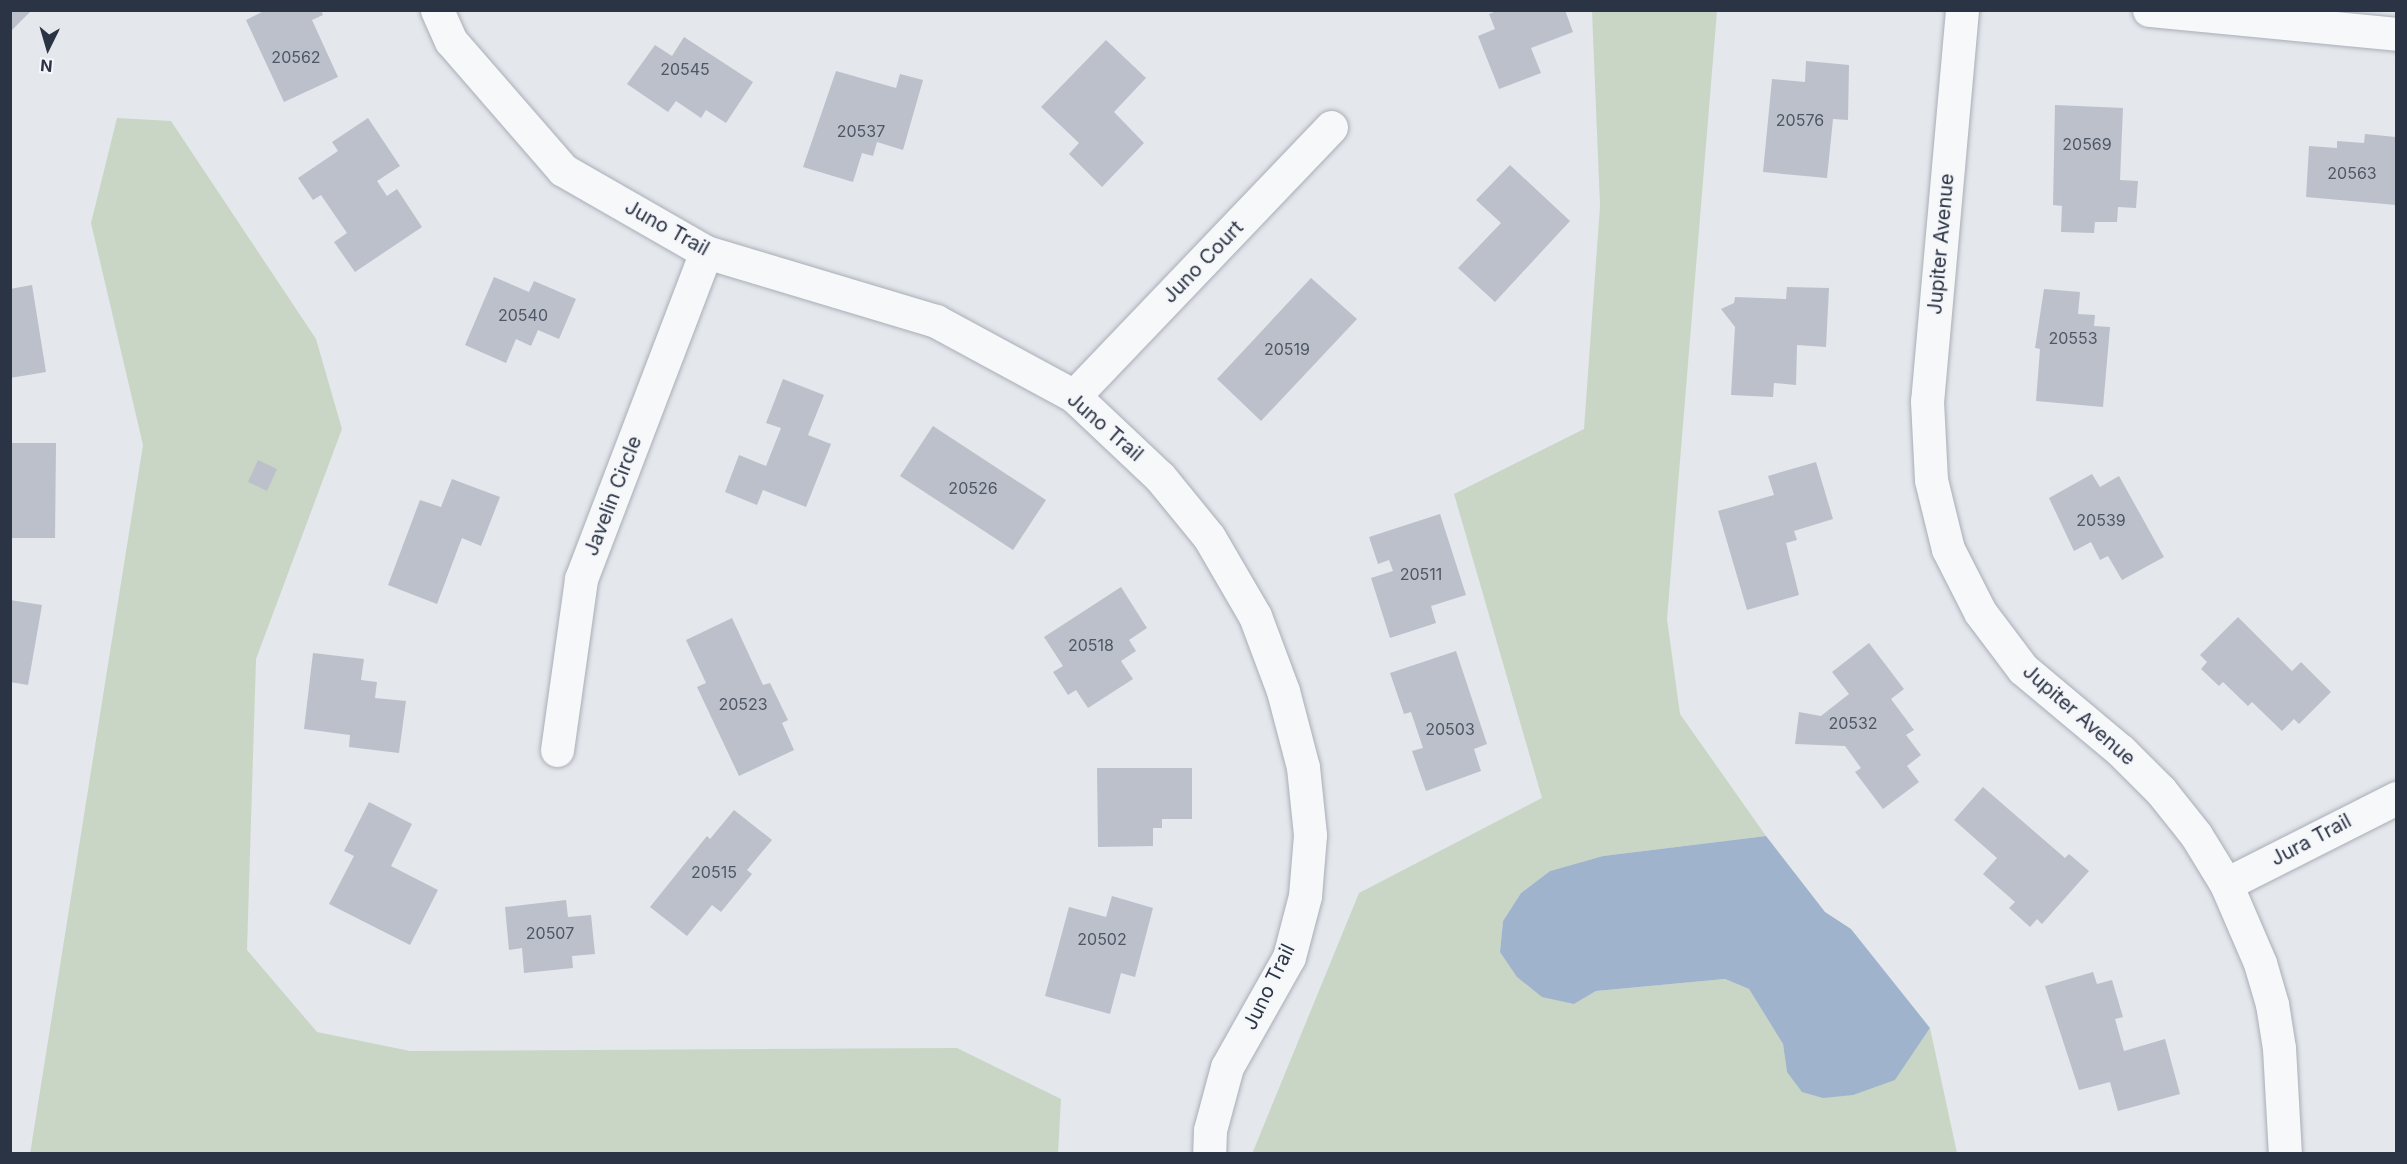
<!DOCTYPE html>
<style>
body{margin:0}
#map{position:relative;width:2407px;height:1164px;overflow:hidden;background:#e4e7ec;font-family:Inter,sans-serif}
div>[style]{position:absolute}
.green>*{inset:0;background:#c9d6c5}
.water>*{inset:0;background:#9fb4cc}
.building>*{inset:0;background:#bbc0ca}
.roads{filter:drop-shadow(0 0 2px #a9aeb7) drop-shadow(0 0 2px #a9aeb7)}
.minor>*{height:33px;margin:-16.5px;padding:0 16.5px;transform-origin:16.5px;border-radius:16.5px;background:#f7f8fa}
span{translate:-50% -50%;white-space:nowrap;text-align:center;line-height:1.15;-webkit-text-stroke:4.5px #f4f6f9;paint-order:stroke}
.number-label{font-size:16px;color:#4f5766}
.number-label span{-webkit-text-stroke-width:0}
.street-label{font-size:20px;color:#2b3445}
.frame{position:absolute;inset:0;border:12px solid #2b3445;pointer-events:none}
.north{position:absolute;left:18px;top:18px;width:60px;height:60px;-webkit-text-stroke:4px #f4f6f9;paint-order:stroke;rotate:185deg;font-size:16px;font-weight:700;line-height:24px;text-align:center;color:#2b3445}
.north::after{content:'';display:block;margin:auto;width:21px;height:27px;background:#2b3445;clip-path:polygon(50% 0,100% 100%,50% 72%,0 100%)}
</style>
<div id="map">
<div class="green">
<div style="clip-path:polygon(1592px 11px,1717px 11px,1667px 619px,1680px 714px,1766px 836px,1603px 856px,1550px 871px,1521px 893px,1503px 921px,1500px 952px,1574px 1004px,1596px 991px,1725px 979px,1749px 989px,1783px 1044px,1787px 1072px,1895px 1080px,1930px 1028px,1957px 1153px,1252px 1154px,1359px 893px,1542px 798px,1454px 494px,1584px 429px,1600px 206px)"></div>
<div style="clip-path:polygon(117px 118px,171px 121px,316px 339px,342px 429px,256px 659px,247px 950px,317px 1032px,410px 1051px,957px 1048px,1061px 1099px,1058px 1153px,30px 1154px,143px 445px,91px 223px)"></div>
</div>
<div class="water">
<div style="clip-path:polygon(1766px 836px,1825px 912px,1851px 929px,1930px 1028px,1895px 1080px,1853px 1095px,1823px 1098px,1802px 1092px,1787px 1072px,1783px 1044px,1749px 989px,1725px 979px,1596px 991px,1574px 1004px,1542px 997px,1517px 977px,1500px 952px,1503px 921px,1521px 893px,1550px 871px,1603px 856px)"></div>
</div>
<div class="building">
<div style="clip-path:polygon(10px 10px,32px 10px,10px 32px)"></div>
<div style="clip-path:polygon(266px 10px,321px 10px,323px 15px,312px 20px,338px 77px,284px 102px,246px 20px)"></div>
<div style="clip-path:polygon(1499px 10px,1565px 10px,1573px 32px,1531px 48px,1541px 73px,1499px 89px,1478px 36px,1495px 29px,1489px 14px)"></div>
<div style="clip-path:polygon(684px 37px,753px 82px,726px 123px,706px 110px,701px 118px,676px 101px,668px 112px,627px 84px,655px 45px,672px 56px)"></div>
<div style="clip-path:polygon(1106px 40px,1146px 78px,1114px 112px,1144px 143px,1102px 187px,1069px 154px,1079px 143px,1041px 107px)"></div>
<div style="clip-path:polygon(1806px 61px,1849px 65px,1848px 120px,1833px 119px,1827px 178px,1763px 172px,1772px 79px,1805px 82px)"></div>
<div style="clip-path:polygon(836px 71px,896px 88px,900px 74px,923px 80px,903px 150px,877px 142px,873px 156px,862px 153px,853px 182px,803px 167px)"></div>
<div style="clip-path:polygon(2055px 105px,2123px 108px,2120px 180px,2138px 181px,2136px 208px,2118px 207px,2117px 222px,2095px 222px,2094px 233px,2061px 232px,2062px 206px,2053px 205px)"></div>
<div style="clip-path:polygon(368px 118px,400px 166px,377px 181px,387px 196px,397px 189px,422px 227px,355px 272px,334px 242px,347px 233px,321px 195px,313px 200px,298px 178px,338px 151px,332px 142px)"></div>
<div style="clip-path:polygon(2365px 134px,2396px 137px,2396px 205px,2306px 197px,2309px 146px,2337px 148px,2337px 141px,2364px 143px)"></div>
<div style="clip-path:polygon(1510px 165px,1570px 221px,1495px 302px,1458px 268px,1501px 223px,1476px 200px)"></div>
<div style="clip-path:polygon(494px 277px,529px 292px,534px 281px,576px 299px,559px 339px,538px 330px,531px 346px,516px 339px,506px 363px,465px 345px)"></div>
<div style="clip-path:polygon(1311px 278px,1357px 319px,1261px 421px,1217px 379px)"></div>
<div style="clip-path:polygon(32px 285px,46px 372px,10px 378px,10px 289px)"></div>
<div style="clip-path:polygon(1787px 287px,1829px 288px,1826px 347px,1797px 345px,1796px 385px,1774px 383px,1773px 397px,1731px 395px,1735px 327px,1721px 309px,1734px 303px,1735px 297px,1786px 299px)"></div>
<div style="clip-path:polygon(2044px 289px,2080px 292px,2078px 314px,2095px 315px,2094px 326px,2110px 327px,2103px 407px,2036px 401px,2040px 349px,2035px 348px)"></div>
<div style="clip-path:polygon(783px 379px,824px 395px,808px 435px,831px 444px,806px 507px,763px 490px,757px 505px,725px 492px,739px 455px,766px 466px,781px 428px,766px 423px)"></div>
<div style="clip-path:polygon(933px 426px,1046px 500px,1013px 550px,900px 476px)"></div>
<div style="clip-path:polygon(10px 443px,56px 443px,55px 538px,10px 538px)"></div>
<div style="clip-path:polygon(258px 460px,277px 469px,267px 491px,248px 482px)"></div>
<div style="clip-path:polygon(1816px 462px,1833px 519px,1794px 531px,1797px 540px,1786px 543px,1799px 595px,1747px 610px,1718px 511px,1774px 495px,1768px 476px)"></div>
<div style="clip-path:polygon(2092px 474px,2100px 487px,2119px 476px,2164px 557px,2122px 580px,2108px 556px,2100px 560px,2091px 542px,2074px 551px,2049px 498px)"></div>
<div style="clip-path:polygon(452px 479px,500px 497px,481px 546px,462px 538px,437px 604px,388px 585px,420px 500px,441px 507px)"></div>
<div style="clip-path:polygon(1440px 514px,1466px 595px,1431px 606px,1436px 623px,1390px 638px,1371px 578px,1393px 571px,1389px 560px,1378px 564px,1369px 537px)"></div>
<div style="clip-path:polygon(1121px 587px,1147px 628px,1129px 640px,1136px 651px,1121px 661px,1133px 679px,1088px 708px,1076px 690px,1068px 695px,1053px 672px,1063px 666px,1044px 637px)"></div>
<div style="clip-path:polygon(10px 600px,42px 605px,28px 685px,10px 682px)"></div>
<div style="clip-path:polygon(2238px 617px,2292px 671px,2301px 662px,2331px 692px,2299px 724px,2294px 719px,2282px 731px,2252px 702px,2248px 706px,2223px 682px,2219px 686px,2201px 669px,2207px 662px,2200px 655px)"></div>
<div style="clip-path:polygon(732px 618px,763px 685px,770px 683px,788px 720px,782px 723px,794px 750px,739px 776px,697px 687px,706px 683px,686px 640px)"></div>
<div style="clip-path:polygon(1869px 643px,1904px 689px,1891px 699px,1914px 730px,1906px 735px,1921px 755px,1907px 766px,1919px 782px,1883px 809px,1855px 772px,1861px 768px,1845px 746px,1795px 744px,1799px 712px,1821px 716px,1849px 694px,1832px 672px)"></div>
<div style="clip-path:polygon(1456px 651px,1487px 744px,1474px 749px,1481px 771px,1426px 791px,1412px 751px,1423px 748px,1411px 712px,1404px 714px,1390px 673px)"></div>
<div style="clip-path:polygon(313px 653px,364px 659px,361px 680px,377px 682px,375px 698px,406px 701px,399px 753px,349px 747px,350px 735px,304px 729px)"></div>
<div style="clip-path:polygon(1097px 768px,1192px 768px,1192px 819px,1162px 819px,1162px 828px,1153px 828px,1153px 846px,1098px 847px)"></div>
<div style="clip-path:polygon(1983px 787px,2065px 858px,2069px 854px,2089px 871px,2042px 924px,2037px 919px,2030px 927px,2009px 908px,2015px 902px,1983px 874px,1997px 858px,1954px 820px)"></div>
<div style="clip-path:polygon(369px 802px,412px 824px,391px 866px,438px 890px,410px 945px,329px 904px,354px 856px,344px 851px)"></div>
<div style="clip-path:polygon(734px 810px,772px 840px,747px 870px,752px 874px,721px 912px,712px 905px,687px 936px,650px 907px,707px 836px,710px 839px)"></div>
<div style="clip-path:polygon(1112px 896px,1153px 908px,1135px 977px,1121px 973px,1110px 1014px,1045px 996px,1069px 907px,1106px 917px)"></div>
<div style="clip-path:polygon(566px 900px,568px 917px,591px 915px,595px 954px,572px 956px,573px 968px,524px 973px,522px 948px,509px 950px,505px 907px)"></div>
<div style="clip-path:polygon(2093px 972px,2097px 984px,2112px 980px,2123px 1017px,2115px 1019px,2124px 1051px,2165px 1039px,2180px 1094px,2118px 1111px,2110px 1082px,2079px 1090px,2045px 986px)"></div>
</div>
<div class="roads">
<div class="minor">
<div style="left:437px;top:10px;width:34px;rotate:66deg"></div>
<div style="left:451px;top:41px;width:171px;rotate:49deg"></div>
<div style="left:563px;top:170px;width:165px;rotate:29.8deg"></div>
<div style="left:706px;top:252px;width:240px;rotate:16.7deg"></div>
<div style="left:936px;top:321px;width:157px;rotate:28.5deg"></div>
<div style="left:1074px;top:396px;width:118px;rotate:43.3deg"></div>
<div style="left:1160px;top:477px;width:77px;rotate:50.8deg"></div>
<div style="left:1209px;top:537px;width:91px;rotate:59.8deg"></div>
<div style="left:1255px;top:616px;width:80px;rotate:69.5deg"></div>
<div style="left:1283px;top:691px;width:79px;rotate:75.3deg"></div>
<div style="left:1303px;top:767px;width:68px;rotate:84.1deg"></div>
<div style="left:1310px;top:835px;width:61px;rotate:94.7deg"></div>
<div style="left:1305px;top:896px;width:63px;rotate:104.7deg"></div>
<div style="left:1289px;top:957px;width:126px;rotate:119.4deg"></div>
<div style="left:1227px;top:1067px;width:65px;rotate:105.1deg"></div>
<div style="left:1210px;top:1130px;width:24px;rotate:92deg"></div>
<div style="left:1962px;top:10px;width:393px;rotate:95.1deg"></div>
<div style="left:1927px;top:401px;width:79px;rotate:87.1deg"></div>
<div style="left:1931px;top:480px;width:71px;rotate:76.2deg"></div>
<div style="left:1948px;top:549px;width:71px;rotate:63.1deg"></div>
<div style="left:1980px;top:612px;width:71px;rotate:53deg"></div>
<div style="left:2023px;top:669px;width:126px;rotate:39.9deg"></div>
<div style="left:2120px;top:750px;width:58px;rotate:45deg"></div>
<div style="left:2161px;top:791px;width:56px;rotate:51.5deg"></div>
<div style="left:2196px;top:835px;width:57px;rotate:58.5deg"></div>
<div style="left:2226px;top:884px;width:86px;rotate:66.7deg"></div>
<div style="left:2260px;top:963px;width:43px;rotate:73.7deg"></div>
<div style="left:2272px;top:1004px;width:45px;rotate:81deg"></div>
<div style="left:2279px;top:1048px;width:106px;rotate:86.8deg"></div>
<div style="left:2149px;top:10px;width:248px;rotate:5.5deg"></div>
<div style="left:1074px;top:396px;width:372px;rotate:-46.3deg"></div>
<div style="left:557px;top:750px;width:173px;rotate:-82deg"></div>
<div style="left:581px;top:579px;width:350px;rotate:-69.1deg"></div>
<div style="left:2226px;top:884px;width:191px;rotate:-26.8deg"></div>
</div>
</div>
<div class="number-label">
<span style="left:296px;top:57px">20562</span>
<span style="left:685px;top:69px">20545</span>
<span style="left:1800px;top:120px">20576</span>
<span style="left:861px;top:131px">20537</span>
<span style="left:2087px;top:144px">20569</span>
<span style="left:2352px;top:173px">20563</span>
<span style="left:523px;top:315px">20540</span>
<span style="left:2073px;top:338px">20553</span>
<span style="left:1287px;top:349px">20519</span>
<span style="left:973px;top:488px">20526</span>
<span style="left:2101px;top:520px">20539</span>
<span style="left:1421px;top:574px">20511</span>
<span style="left:1091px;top:645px">20518</span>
<span style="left:743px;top:704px">20523</span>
<span style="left:1853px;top:723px">20532</span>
<span style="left:1450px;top:729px">20503</span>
<span style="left:714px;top:872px">20515</span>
<span style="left:550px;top:933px">20507</span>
<span style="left:1102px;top:939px">20502</span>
</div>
<div class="street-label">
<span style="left:667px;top:228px;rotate:29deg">Juno Trail</span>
<span style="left:1941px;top:244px;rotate:-85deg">Jupiter Avenue</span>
<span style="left:1203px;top:262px;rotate:-46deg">Juno Court</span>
<span style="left:1105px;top:427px;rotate:41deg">Juno Trail</span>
<span style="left:613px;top:496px;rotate:-69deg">Javelin Circle</span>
<span style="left:2079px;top:715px;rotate:41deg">Jupiter Avenue</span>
<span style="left:2311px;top:840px;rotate:-28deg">Jura Trail</span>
<span style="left:1269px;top:987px;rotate:-64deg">Juno Trail</span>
</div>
<div class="frame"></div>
<div class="north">N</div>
</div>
